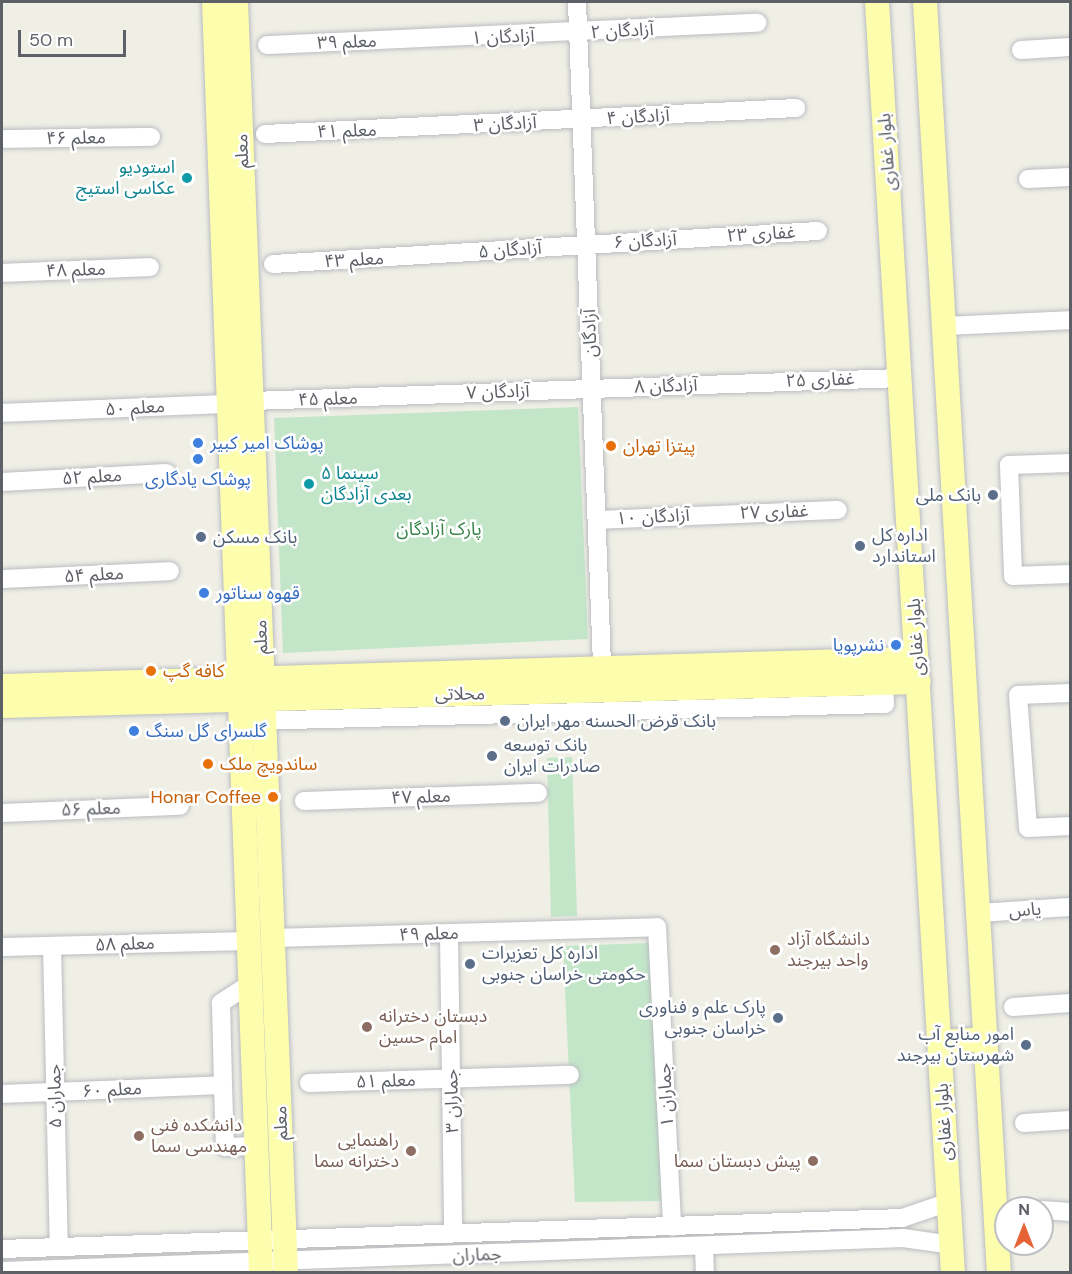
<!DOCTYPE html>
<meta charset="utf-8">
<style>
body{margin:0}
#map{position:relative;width:1072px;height:1274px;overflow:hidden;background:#efefe6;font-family:"DM Sans","Noto Sans Arabic",sans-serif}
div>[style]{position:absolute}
.green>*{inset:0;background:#c3e6c9}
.roads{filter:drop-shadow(0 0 2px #babcc1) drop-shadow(0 0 2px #babcc1)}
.minor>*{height:18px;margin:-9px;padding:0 9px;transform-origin:9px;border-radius:9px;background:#fff}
.major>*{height:24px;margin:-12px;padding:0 12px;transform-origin:12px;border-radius:12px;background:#fcfdad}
.dots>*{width:16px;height:16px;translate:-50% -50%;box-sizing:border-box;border:3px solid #fff;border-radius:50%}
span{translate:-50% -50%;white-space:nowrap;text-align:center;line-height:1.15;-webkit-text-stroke:5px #fff;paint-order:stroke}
.street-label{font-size:18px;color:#5d6066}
.culture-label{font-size:18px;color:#0d838f}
.right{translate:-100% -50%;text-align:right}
.left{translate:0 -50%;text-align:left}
.shop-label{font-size:18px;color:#366cbe}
.food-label{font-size:18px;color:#c56008}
.service-label{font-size:18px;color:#4e5e75}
.park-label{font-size:18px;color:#378348}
.education-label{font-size:18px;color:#785e54}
.frame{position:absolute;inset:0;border:3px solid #5d6066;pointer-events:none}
.north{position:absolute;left:994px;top:1196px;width:60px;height:60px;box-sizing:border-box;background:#fff;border:2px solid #bebfc2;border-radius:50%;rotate:0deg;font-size:16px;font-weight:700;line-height:24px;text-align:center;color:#5d6066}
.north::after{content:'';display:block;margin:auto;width:21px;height:27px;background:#e56336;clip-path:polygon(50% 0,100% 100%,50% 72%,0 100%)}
.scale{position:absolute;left:18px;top:30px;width:108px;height:27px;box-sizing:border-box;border:3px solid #5d6066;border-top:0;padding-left:8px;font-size:18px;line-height:21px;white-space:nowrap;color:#5d6066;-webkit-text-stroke:4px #fff;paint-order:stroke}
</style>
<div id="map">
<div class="green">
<div style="clip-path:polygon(578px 407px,588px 639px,283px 653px,274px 418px)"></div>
<div style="clip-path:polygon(572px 757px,577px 916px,551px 917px,547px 758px)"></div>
<div style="clip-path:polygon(649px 943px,663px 1201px,575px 1202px,563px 946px)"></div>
</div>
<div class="roads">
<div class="minor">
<div style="left:577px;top:2px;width:663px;rotate:87.84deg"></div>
<div style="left:267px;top:45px;width:491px;rotate:-2.6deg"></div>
<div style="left:1021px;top:50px;width:49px;rotate:-3.5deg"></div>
<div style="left:265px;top:134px;width:532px;rotate:-2.8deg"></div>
<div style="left:2px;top:139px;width:149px;rotate:-0.8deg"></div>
<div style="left:1028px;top:179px;width:42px;rotate:-2.7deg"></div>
<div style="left:273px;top:264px;width:546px;rotate:-3.47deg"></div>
<div style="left:2px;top:273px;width:148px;rotate:-2.3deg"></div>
<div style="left:944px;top:326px;width:126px;rotate:-2.7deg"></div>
<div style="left:252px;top:401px;width:649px;rotate:-2.03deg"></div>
<div style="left:2px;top:413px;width:227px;rotate:-2.3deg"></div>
<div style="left:1070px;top:463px;width:61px;rotate:178.1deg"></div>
<div style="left:1009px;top:465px;width:111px;rotate:87.9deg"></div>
<div style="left:1013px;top:576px;width:57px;rotate:-2deg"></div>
<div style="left:2px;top:482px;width:165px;rotate:-3.1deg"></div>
<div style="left:597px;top:520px;width:241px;rotate:-2.4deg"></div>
<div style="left:2px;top:579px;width:168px;rotate:-2.7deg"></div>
<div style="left:1070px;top:693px;width:52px;rotate:177.8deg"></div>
<div style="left:1018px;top:695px;width:133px;rotate:85.7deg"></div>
<div style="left:1028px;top:828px;width:42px;rotate:-2.7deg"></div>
<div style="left:251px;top:721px;width:634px;rotate:-1.54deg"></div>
<div style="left:885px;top:704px;width:21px;rotate:-93deg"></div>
<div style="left:304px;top:801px;width:234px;rotate:-2deg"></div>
<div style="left:2px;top:813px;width:178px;rotate:-2.3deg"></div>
<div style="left:979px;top:913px;width:91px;rotate:-3.8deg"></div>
<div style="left:449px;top:934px;width:299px;rotate:89.2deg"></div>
<div style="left:273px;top:938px;width:384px;rotate:-1.6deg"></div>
<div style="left:657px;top:927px;width:300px;rotate:87.1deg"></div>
<div style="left:52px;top:946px;width:301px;rotate:88.7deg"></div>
<div style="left:2px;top:947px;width:247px;rotate:-1.4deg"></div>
<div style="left:250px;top:984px;width:35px;rotate:147deg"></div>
<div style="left:221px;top:1003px;width:82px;rotate:88.6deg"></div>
<div style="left:223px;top:1085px;width:62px;rotate:88.2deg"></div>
<div style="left:225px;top:1147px;width:31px;rotate:-2deg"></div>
<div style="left:1013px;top:1007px;width:57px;rotate:-4deg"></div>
<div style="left:309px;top:1083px;width:261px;rotate:-1.8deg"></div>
<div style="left:2px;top:1094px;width:221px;rotate:-2.3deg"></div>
<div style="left:1024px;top:1123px;width:46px;rotate:-3.7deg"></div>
<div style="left:1042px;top:1210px;width:28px;rotate:4deg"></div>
<div style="left:704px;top:1247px;width:25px;rotate:88deg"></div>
<div style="left:2px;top:1249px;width:901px;rotate:-1.97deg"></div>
<div style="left:902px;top:1218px;width:50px;rotate:-18.8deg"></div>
<div style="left:2px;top:1271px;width:902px;rotate:-2.1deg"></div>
<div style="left:903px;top:1238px;width:49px;rotate:8.1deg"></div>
</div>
<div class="major">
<div style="left:214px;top:2px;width:1271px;rotate:87.88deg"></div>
<div style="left:236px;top:2px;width:1271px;rotate:87.75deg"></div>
<div style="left:877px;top:2px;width:1272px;rotate:86.58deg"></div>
<div style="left:925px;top:2px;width:1272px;rotate:86.67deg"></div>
<div style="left:2px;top:686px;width:915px;rotate:-1.69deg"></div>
<div style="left:2px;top:706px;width:917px;rotate:-1.5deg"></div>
<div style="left:940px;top:1042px;width:47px;rotate:-3.7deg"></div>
</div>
</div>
<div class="dots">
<div style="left:187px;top:178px;background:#0f9aa8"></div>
<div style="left:198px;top:443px;background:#3f7fe0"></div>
<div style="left:611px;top:446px;background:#e8710a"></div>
<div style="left:198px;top:459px;background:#3f7fe0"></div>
<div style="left:309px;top:484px;background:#0f9aa8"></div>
<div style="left:993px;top:495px;background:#5c6f8a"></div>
<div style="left:201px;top:537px;background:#5c6f8a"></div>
<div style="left:860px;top:546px;background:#5c6f8a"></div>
<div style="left:204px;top:593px;background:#3f7fe0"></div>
<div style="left:896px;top:645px;background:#3f7fe0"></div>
<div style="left:151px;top:671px;background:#e8710a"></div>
<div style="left:505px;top:721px;background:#5c6f8a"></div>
<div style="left:134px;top:731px;background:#3f7fe0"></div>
<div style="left:492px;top:756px;background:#5c6f8a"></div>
<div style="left:208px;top:764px;background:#e8710a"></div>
<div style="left:273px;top:797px;background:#e8710a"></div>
<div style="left:775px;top:950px;background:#8d6e63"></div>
<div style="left:470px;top:964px;background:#5c6f8a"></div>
<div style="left:778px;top:1018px;background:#5c6f8a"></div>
<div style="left:367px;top:1027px;background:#8d6e63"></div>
<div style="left:1026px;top:1045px;background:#5c6f8a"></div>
<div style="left:139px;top:1136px;background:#8d6e63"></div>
<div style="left:411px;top:1151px;background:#8d6e63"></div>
<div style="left:813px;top:1161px;background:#8d6e63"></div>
</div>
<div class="street-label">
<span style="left:622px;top:31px;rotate:-3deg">آزادگان ۲</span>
<span style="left:503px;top:37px;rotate:-2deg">آزادگان ۱</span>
<span style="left:347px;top:42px;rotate:-2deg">معلم ۳۹</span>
<span style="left:638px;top:117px;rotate:-3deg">آزادگان ۴</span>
<span style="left:505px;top:124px;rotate:-3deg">آزادگان ۳</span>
<span style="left:347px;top:131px;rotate:-2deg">معلم ۴۱</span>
<span style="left:76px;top:138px;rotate:-1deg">معلم ۴۶</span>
<span style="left:242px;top:151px;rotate:-92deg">معلم</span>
<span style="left:887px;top:152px;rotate:-94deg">بلوار غفاری</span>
<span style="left:761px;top:234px;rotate:-3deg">غفاری ۲۳</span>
<span style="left:645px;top:241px;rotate:-3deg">آزادگان ۶</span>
<span style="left:510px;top:250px;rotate:-4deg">آزادگان ۵</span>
<span style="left:354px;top:260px;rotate:-3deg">معلم ۴۳</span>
<span style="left:76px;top:270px;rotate:-2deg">معلم ۴۸</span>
<span style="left:590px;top:333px;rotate:-92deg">آزادگان</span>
<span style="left:820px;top:380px;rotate:-2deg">غفاری ۲۵</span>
<span style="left:666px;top:386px;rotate:-2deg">آزادگان ۸</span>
<span style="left:498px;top:392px;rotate:-2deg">آزادگان ۷</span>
<span style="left:328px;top:399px;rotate:-2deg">معلم ۴۵</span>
<span style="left:135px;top:408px;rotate:-3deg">معلم ۵۰</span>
<span style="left:92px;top:477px;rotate:-3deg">معلم ۵۲</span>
<span style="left:774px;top:512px;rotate:-2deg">غفاری ۲۷</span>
<span style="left:653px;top:517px;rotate:-3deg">آزادگان ۱۰</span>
<span style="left:94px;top:575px;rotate:-3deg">معلم ۵۴</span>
<span style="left:261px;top:637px;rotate:-92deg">معلم</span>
<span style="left:916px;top:637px;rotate:-93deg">بلوار غفاری</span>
<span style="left:460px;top:694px;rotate:-1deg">محلاتی</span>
<span style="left:421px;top:797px;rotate:-2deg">معلم ۴۷</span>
<span style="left:91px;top:809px;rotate:-2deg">معلم ۵۶</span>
<span style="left:1025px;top:910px;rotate:-4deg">یاس</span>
<span style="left:429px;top:934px;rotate:-2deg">معلم ۴۹</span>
<span style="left:125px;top:944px;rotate:-2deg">معلم ۵۸</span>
<span style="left:386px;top:1081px;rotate:-2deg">معلم ۵۱</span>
<span style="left:112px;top:1090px;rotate:-3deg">معلم ۶۰</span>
<span style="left:666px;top:1095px;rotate:-93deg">جماران ۱</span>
<span style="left:55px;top:1096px;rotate:-91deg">جماران ۵</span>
<span style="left:452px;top:1101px;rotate:-91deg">جماران ۳</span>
<span style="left:944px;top:1122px;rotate:-93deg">بلوار غفاری</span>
<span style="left:281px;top:1123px;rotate:-92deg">معلم</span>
<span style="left:477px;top:1255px;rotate:-2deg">جماران</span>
</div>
<div class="culture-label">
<span class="right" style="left:175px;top:178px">استودیو<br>عکاسی استیج</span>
<span class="left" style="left:321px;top:484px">سینما ۵<br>بعدی آزادگان</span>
</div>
<div class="shop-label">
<span class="left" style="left:210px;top:443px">پوشاک امیر کبیر</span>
<span style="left:198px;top:479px">پوشاک یادگاری</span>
<span class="left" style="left:216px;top:593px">قهوه سناتور</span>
<span class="right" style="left:884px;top:645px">نشرپویا</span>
<span class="left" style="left:146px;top:731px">گلسرای گل سنگ</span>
</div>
<div class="food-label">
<span class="left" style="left:623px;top:446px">پیتزا تهران</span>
<span class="left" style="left:163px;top:671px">کافه گپ</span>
<span class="left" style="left:220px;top:764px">ساندویچ ملک</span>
<span class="right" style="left:261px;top:797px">Honar Coffee</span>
</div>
<div class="service-label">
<span class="right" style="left:981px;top:495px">بانک ملی</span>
<span class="left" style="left:872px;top:546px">اداره کل<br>استاندارد</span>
<span class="left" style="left:213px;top:537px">بانک مسکن</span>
<span class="left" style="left:517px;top:721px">بانک قرض الحسنه مهر ایران</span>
<span class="left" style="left:504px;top:756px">بانک توسعه<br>صادرات ایران</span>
<span class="left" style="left:482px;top:964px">اداره کل تعزیرات<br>حکومتی خراسان جنوبی</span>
<span class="right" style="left:766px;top:1018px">پارک علم و فناوری<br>خراسان جنوبی</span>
<span class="right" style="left:1014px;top:1045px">امور منابع آب<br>شهرستان بیرجند</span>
</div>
<div class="park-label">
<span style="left:439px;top:529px">پارک آزادگان</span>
</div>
<div class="education-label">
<span class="left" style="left:787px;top:950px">دانشگاه آزاد<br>واحد بیرجند</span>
<span class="left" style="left:379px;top:1027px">دبستان دخترانه<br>امام حسین</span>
<span class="left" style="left:151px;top:1136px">دانشکده فنی<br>مهندسی سما</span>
<span class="right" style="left:399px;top:1151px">راهنمایی<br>دخترانه سما</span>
<span class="right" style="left:801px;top:1161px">پیش دبستان سما</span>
</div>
<div class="frame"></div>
<div class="north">N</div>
<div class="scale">50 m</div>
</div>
